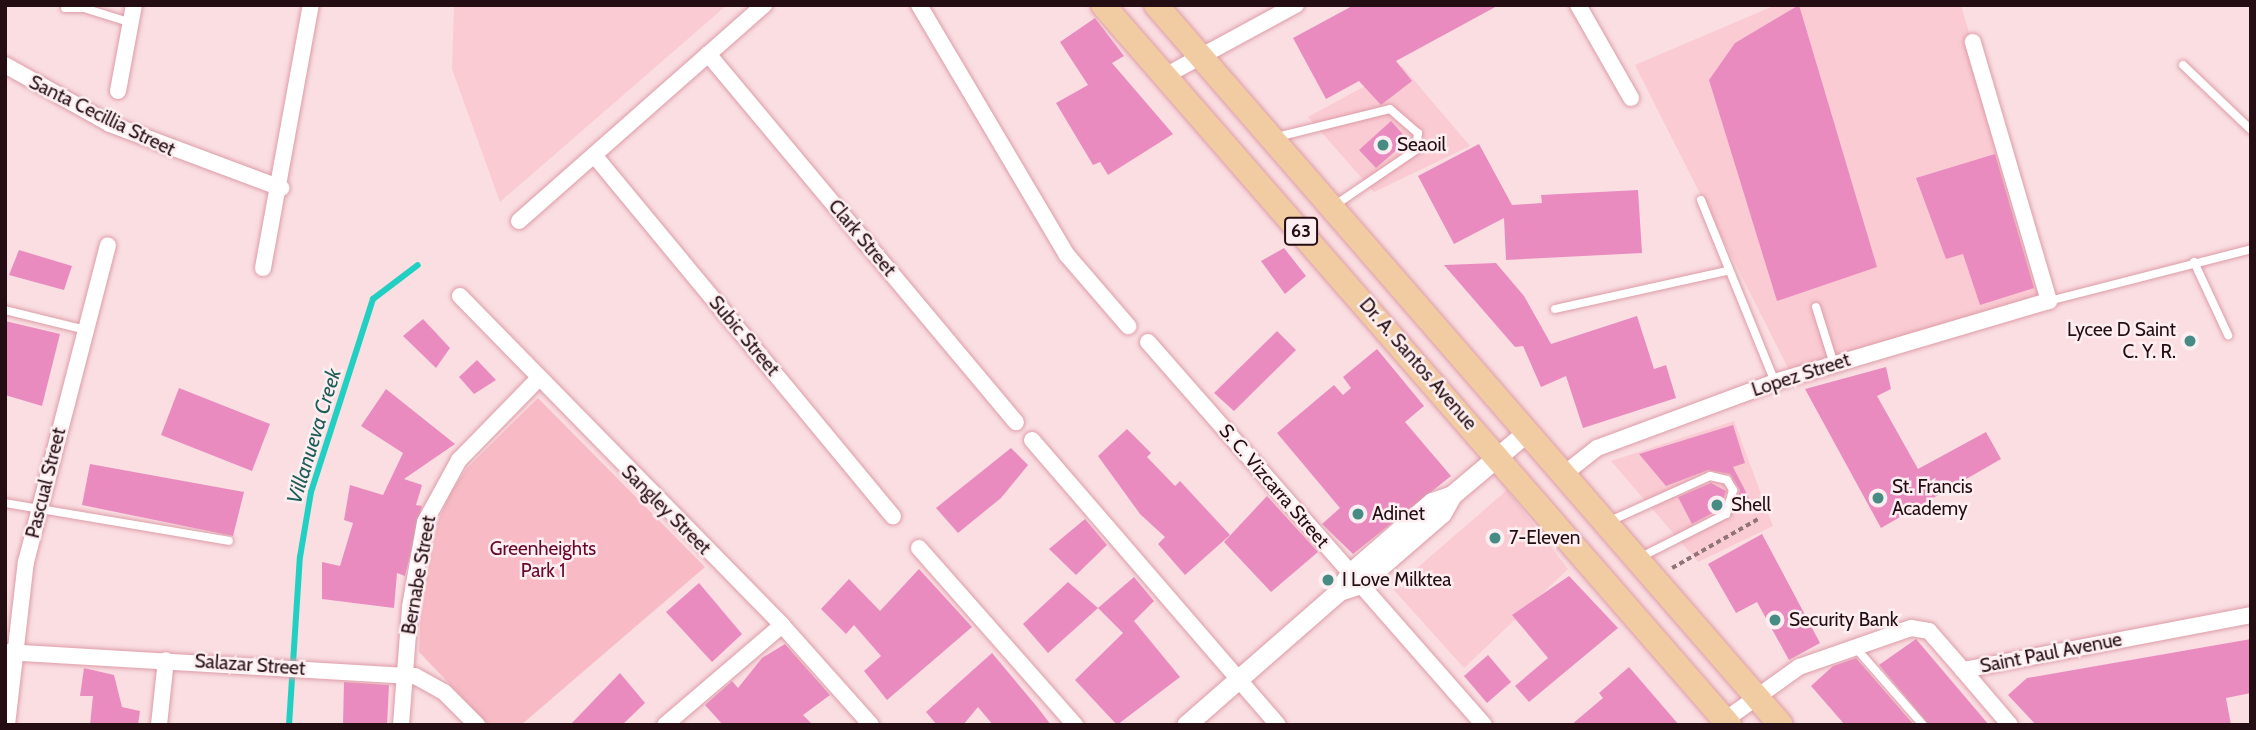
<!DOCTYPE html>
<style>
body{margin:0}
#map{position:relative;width:2256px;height:730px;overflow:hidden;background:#fadee2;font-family:Cabin,sans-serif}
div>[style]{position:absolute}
.built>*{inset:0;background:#facbd3}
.green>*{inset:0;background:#f8bbc6}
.stream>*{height:6px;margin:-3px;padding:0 3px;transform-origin:3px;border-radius:3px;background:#21d0c2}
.building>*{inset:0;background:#ea8bc0}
.path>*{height:3.5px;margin-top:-1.75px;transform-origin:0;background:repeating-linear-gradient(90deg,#8f757a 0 5px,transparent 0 8.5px)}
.roads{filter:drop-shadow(0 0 2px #dd9ca8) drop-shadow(0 0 2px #dd9ca8)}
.service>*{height:8px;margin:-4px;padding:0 4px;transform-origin:4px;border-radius:4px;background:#fff}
.minor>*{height:16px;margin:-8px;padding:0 8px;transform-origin:8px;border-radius:8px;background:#fff}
.tertiary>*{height:19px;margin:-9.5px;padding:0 9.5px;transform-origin:9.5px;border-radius:9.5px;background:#fff}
.primary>*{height:24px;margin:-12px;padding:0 12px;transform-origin:12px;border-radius:12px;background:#f1cba2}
.dots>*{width:19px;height:19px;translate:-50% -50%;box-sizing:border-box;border:4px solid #fdeff1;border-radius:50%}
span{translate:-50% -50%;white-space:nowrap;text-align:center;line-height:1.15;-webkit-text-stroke:5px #fdeff1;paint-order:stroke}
.shield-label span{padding:2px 5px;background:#fdeff1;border:2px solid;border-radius:5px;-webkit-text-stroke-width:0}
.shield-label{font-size:18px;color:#240d13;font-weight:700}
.street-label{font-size:19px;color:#240d13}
.poi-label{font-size:19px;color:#240d13}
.left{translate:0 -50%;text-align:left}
.right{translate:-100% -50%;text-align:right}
.park-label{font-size:19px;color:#68072c}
.water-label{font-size:21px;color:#1e5e58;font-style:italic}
.frame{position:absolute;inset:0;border:7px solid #240d13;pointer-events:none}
</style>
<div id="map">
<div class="built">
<div style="clip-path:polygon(454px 5px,727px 5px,500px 202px,452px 69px)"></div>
<div style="clip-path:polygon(1776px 5px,1961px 5px,2045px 296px,1790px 372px,1635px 65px)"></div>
<div style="clip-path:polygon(1402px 66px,1470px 146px,1374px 192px,1308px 117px)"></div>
<div style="clip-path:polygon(1734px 421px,1773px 526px,1698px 562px,1611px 461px)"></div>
<div style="clip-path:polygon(1507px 490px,1568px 569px,1464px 668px,1393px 589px)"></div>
</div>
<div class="green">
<div style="clip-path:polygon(538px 398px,705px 567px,521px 725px,489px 725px,419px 652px,421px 608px,437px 524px,450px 494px,467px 468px)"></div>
</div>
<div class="stream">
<div style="left:289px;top:725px;width:168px;rotate:-86.3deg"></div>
<div style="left:300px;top:557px;width:66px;rotate:-80.4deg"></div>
<div style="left:311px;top:492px;width:203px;rotate:-72.2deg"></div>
<div style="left:373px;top:299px;width:56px;rotate:-37.1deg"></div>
</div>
<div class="building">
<div style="clip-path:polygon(1354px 5px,1499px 5px,1396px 61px,1412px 81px,1381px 105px,1359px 81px,1326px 99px,1293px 38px)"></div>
<div style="clip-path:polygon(1799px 5px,1877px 267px,1777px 301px,1709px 80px,1735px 43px)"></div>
<div style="clip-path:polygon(1095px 18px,1124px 56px,1112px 63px,1173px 134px,1108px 175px,1100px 162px,1093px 165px,1056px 103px,1088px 85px,1060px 42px)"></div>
<div style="clip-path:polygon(1391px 121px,1408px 140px,1376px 168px,1359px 150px)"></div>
<div style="clip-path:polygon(1479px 144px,1512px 205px,1542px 203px,1541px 195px,1638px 190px,1642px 253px,1506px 260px,1504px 218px,1454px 244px,1418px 176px)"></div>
<div style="clip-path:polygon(1995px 154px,2034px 288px,1980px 305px,1963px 254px,1946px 259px,1916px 178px)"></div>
<div style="clip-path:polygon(1284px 248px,1306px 276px,1285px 294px,1261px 261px)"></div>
<div style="clip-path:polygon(19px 250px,72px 266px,64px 290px,9px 275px)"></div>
<div style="clip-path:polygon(1496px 263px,1524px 296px,1551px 344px,1637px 316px,1654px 369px,1666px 365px,1676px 398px,1583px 428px,1566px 376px,1541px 387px,1523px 346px,1515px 347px,1444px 265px)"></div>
<div style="clip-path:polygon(423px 319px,450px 348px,436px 368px,403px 336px)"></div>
<div style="clip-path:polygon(5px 321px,60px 334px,42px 406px,5px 395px)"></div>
<div style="clip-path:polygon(1277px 331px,1296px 350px,1234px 411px,1214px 393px)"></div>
<div style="clip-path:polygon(1377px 349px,1424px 406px,1405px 422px,1451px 476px,1353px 554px,1322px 524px,1340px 508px,1277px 433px,1334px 385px,1343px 395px,1351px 388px,1343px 377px)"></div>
<div style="clip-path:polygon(477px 360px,496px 380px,474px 394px,459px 377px)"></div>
<div style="clip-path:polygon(1886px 367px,1891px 389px,1877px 396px,1918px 469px,1986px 432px,2001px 459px,1881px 528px,1805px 389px)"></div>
<div style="clip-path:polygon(179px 388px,270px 424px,252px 471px,161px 435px)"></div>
<div style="clip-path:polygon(386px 389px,455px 444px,404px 479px,422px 485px,416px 505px,422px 506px,405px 576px,397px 573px,394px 608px,322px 599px,322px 562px,340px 566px,353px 523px,344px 520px,350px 485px,383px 495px,403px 453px,361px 426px)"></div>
<div style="clip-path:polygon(1733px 425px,1745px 463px,1733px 467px,1751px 502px,1734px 510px,1740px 490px,1730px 474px,1708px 470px,1666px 486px,1639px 454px)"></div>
<div style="clip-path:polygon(1127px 429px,1151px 453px,1147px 457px,1175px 486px,1180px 481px,1230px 535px,1185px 575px,1158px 544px,1165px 537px,1140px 514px,1098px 456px)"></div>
<div style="clip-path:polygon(1011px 448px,1028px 465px,1001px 498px,958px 533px,936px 508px)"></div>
<div style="clip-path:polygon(90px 464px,244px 492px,233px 536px,82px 505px)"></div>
<div style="clip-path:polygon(1711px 483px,1726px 491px,1720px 509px,1692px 524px,1678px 497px)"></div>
<div style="clip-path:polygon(1267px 496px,1318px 552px,1271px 592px,1224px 542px)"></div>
<div style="clip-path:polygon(1085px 519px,1107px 545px,1076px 575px,1049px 549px)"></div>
<div style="clip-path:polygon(1762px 534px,1820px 643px,1789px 660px,1757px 602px,1736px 613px,1708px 564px)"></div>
<div style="clip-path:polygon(919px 569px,972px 627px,887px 700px,864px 671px,881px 656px,854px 625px,846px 634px,821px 609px,849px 579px,880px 611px)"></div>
<div style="clip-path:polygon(1569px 576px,1618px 628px,1529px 702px,1515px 686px,1548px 658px,1512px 615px)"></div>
<div style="clip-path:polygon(1134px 577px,1154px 601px,1134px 621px,1180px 677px,1117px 725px,1075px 680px,1123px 633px,1098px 608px)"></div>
<div style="clip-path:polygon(1068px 582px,1098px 608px,1048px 653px,1023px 624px)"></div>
<div style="clip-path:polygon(699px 583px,742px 634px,712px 662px,666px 612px)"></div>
<div style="clip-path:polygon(1916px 639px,1989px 725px,1929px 725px,1879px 665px)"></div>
<div style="clip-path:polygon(2251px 639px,2251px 693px,2226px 698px,2231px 725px,2036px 725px,2008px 695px,2027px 678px)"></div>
<div style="clip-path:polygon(785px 644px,830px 695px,803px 715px,813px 725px,723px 725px,705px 705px,732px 681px,738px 688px,762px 658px)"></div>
<div style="clip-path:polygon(992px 653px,1038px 708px,1051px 725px,993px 725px,978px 707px,963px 725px,937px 725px,926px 712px)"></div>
<div style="clip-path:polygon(1488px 655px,1511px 682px,1487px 703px,1464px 676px)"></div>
<div style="clip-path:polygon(1856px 658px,1870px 674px,1914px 725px,1845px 725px,1811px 686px,1833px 666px)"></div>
<div style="clip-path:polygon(1629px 667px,1679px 725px,1571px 725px,1603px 698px,1599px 693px)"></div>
<div style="clip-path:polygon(84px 668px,114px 675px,122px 707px,140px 711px,138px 725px,90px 725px,93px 696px,80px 696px)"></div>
<div style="clip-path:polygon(620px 673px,645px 703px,622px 725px,570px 725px)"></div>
<div style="clip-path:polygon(344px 682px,389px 685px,387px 725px,343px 725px)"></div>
</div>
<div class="path">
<div style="left:1672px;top:568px;width:101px;rotate:-29.6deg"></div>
</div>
<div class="roads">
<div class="service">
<div style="left:65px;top:8px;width:19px"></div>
<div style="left:84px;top:8px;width:50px;rotate:17.4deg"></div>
<div style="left:2183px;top:65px;width:94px;rotate:43.7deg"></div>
<div style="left:1277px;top:137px;width:116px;rotate:-13.9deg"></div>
<div style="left:1390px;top:109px;width:37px;rotate:41deg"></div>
<div style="left:1418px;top:133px;width:17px;rotate:97deg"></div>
<div style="left:1416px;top:150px;width:98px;rotate:145.8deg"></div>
<div style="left:1701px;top:200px;width:196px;rotate:67.9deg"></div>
<div style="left:2194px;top:262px;width:81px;rotate:65deg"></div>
<div style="left:2049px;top:301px;width:209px;rotate:-14.4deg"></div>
<div style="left:1816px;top:307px;width:60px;rotate:72.5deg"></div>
<div style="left:1555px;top:309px;width:176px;rotate:-12.5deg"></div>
<div style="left:5px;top:310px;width:83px;rotate:13.9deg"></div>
<div style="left:5px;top:503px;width:227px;rotate:9.6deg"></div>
<div style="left:1610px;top:521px;width:110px;rotate:-24.2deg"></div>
<div style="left:1710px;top:476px;width:17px;rotate:13deg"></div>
<div style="left:1727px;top:480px;width:12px;rotate:59deg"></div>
<div style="left:1733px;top:490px;width:25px;rotate:106deg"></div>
<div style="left:1726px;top:514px;width:97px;rotate:153.2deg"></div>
<div style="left:1855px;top:647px;width:103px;rotate:48.9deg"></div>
</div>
<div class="minor">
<div style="left:919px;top:5px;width:291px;rotate:59.4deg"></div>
<div style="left:1067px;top:255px;width:94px;rotate:49.3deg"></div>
<div style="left:1578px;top:5px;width:107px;rotate:60.3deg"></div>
<div style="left:708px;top:54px;width:480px;rotate:50.1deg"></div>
<div style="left:5px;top:65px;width:120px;rotate:29.3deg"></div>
<div style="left:110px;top:124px;width:183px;rotate:20.5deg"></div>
<div style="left:1165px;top:76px;width:149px;rotate:-28.5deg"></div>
<div style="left:118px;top:91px;width:87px;rotate:-79.5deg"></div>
<div style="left:594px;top:155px;width:469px;rotate:50.4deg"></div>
<div style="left:519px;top:221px;width:327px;rotate:-41.4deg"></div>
<div style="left:263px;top:268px;width:267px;rotate:-79.7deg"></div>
<div style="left:460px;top:296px;width:460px;rotate:45.6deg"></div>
<div style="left:782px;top:625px;width:134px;rotate:48.3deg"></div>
<div style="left:1148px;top:342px;width:509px;rotate:48.74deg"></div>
<div style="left:1032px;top:440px;width:376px;rotate:49.2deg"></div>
<div style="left:1564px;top:474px;width:42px;rotate:-38.2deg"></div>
<div style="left:1597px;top:448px;width:190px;rotate:-20.3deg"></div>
<div style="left:1775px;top:382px;width:286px;rotate:-16.5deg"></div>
<div style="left:2049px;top:301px;width:270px;rotate:-106.4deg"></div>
<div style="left:919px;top:548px;width:236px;rotate:48.6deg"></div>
<div style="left:5px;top:652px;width:411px;rotate:3.4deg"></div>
<div style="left:415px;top:676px;width:33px;rotate:29deg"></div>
<div style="left:444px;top:692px;width:47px;rotate:45deg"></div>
<div style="left:1963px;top:670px;width:72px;rotate:49.5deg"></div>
<div style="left:1725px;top:720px;width:91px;rotate:-35.6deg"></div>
<div style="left:1799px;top:667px;width:119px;rotate:-19.2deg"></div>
<div style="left:1911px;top:628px;width:18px;rotate:9deg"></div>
<div style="left:1929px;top:631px;width:52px;rotate:48.9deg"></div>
<div style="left:1963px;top:670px;width:293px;rotate:-10.8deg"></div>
<div style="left:7px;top:725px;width:164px;rotate:-83.4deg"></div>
<div style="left:26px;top:562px;width:327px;rotate:-75.5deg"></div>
<div style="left:159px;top:725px;width:65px;rotate:-83.9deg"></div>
<div style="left:401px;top:725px;width:118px;rotate:-85.6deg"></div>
<div style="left:410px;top:607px;width:86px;rotate:-80deg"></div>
<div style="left:425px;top:522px;width:71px;rotate:-61.3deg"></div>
<div style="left:459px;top:460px;width:112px;rotate:-45.7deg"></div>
<div style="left:665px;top:725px;width:154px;rotate:-40.5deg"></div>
</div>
<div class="tertiary">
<div style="left:1339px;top:591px;width:22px;rotate:-18deg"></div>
<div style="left:1360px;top:584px;width:108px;rotate:-40.9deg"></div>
<div style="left:1442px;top:513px;width:21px;rotate:-61deg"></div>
<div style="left:1452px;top:495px;width:99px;rotate:-40.1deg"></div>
<div style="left:1186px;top:725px;width:203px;rotate:-41.2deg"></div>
<div style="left:1339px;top:591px;width:21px;rotate:-59deg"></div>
<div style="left:1350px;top:573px;width:108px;rotate:-40.9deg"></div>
<div style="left:1432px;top:502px;width:21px;rotate:-19deg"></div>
</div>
<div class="primary">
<div style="left:1103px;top:5px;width:954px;rotate:48.99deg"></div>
<div style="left:1156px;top:5px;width:953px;rotate:49.04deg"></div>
</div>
</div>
<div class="dots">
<div style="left:1383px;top:145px;background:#468c85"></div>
<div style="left:2190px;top:341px;background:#468c85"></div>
<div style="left:1878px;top:498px;background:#468c85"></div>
<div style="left:1717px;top:505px;background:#468c85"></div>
<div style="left:1358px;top:514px;background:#468c85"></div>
<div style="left:1495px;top:538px;background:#468c85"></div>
<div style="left:1328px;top:580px;background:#468c85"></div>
<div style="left:1775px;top:620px;background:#468c85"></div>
</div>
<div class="shield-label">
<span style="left:1301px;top:231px">63</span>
</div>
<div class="street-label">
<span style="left:102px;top:116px;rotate:26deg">Santa Cecillia Street</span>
<span style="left:862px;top:238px;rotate:50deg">Clark Street</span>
<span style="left:744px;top:336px;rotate:50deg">Subic Street</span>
<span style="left:1418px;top:364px;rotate:49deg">Dr. A. Santos Avenue</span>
<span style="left:1801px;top:375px;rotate:-18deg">Lopez Street</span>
<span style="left:46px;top:483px;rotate:-76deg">Pascual Street</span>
<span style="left:1274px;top:486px;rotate:49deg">S. C. Vizcarra Street</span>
<span style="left:666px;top:510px;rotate:45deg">Sangley Street</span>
<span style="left:419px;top:575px;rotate:-80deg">Bernabe Street</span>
<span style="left:2051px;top:653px;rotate:-11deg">Saint Paul Avenue</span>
<span style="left:250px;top:665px;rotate:4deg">Salazar Street</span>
</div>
<div class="poi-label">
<span class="left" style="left:1397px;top:145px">Seaoil</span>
<span class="right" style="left:2176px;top:341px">Lycee D Saint<br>C. Y. R.</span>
<span class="left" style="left:1892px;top:498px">St. Francis<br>Academy</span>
<span class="left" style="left:1731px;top:505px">Shell</span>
<span class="left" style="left:1372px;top:514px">Adinet</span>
<span class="left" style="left:1509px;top:538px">7-Eleven</span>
<span class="left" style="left:1342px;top:580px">I Love Milktea</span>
<span class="left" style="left:1789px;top:620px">Security Bank</span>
</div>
<div class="park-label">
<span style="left:543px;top:560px">Greenheights<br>Park 1</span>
</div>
<div class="water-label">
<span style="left:314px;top:436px;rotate:-73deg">Villanueva Creek</span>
</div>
<div class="frame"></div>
</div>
